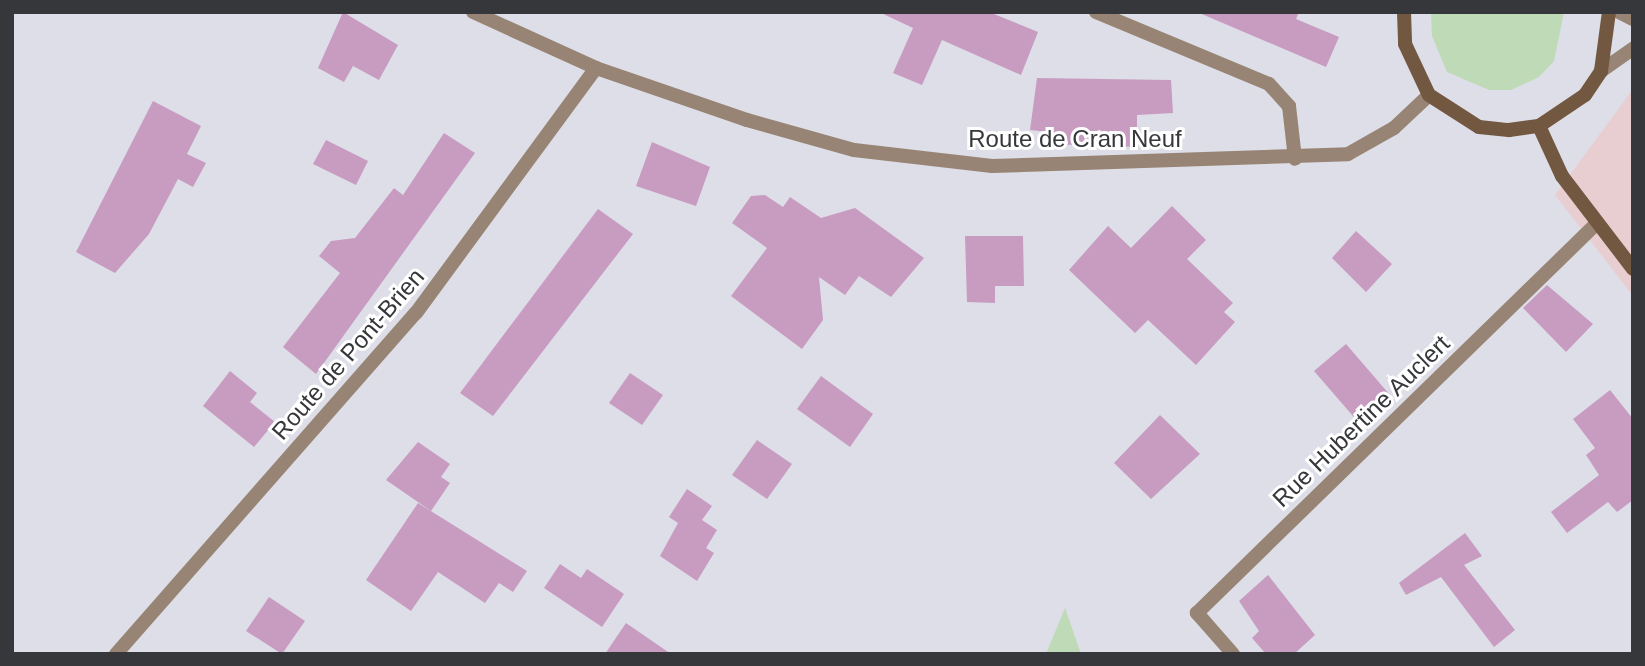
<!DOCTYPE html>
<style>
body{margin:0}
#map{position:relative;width:1645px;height:666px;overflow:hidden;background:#dddee7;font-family:Helvetica,sans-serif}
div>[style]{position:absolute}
.commercial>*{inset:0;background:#e8ced1}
.green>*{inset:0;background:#bfdab6}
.building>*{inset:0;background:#c89cc1}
.minor>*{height:14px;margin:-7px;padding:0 7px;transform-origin:7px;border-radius:7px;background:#978474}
.secondary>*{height:14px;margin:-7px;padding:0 7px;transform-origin:7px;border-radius:7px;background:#735841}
span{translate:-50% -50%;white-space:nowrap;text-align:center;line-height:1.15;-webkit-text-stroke:6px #fff;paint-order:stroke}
.street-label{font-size:24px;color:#36373a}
.frame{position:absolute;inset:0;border:14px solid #36373a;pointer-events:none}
</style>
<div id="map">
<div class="commercial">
<div style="clip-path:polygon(1633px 89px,1633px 296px,1555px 195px)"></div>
</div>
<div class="green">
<div style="clip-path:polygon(1564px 12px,1554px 61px,1539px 77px,1511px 90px,1489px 90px,1447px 72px,1432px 36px,1431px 12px)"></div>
<div style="clip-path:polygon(1065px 608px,1081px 654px,1046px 654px)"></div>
</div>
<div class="building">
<div style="clip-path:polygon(343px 12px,398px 45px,379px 80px,353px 66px,344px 82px,318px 68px)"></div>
<div style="clip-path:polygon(879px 12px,989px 12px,1038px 32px,1021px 75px,942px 40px,922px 85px,893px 73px,913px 28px)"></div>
<div style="clip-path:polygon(1197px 12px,1299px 12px,1296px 19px,1339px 37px,1326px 67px)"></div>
<div style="clip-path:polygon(1037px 78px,1171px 80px,1173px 113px,1137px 115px,1137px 147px,1046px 144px,1048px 132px,1030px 130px)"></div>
<div style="clip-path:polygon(153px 101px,201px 126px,187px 154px,206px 163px,193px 187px,178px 179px,149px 234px,115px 273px,76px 252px)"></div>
<div style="clip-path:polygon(444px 133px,475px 153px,316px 374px,283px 347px,340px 273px,319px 256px,331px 241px,355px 238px,394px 188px,403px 195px)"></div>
<div style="clip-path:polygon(326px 140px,368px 161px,356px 185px,313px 164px)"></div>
<div style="clip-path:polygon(652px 142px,710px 167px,696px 206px,636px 186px)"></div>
<div style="clip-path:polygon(765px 195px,783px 207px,790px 197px,821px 218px,855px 208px,924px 258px,891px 297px,859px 276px,845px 295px,819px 277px,823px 320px,802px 349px,731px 296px,767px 248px,732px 223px,751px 196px)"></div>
<div style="clip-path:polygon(1172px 206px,1206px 240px,1187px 259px,1233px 303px,1224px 312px,1235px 322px,1196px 365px,1148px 320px,1135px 333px,1069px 270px,1108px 226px,1131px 248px)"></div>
<div style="clip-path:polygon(598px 209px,633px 234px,493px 416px,460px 393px)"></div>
<div style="clip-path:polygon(1356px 231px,1392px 264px,1366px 292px,1332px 258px)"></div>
<div style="clip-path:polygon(965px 236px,1023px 236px,1024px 286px,995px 286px,995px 303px,967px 302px)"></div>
<div style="clip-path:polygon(1547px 285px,1593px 324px,1566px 352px,1523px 308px)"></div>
<div style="clip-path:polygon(1346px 344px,1390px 395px,1359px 423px,1314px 371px)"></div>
<div style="clip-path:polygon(230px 371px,257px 393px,250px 402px,275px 422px,254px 447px,203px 406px)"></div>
<div style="clip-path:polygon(630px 373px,663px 395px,642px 425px,609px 403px)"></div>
<div style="clip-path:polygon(821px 376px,873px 414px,850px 447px,797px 409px)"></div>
<div style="clip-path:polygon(1610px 390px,1633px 419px,1633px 500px,1617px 512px,1608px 502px,1567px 533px,1551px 512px,1599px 475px,1586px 455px,1595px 448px,1573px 419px)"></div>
<div style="clip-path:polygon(1160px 415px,1200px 454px,1151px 499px,1114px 463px)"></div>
<div style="clip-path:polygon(757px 440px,792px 464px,767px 499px,732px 475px)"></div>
<div style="clip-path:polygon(418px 442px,450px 464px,441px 477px,450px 483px,431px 511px,386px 480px)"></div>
<div style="clip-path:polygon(687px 489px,712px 506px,702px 520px,717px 530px,706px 548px,714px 553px,697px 581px,660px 556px,678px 523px,669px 517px)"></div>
<div style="clip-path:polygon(418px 503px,527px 571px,513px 592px,499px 583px,485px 603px,438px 572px,411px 611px,366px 580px)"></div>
<div style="clip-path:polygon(1465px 533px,1482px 556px,1464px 565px,1515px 630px,1494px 647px,1441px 577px,1406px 595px,1399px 583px)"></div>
<div style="clip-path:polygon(560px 564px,581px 578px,587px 569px,624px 594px,602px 627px,544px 588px)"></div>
<div style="clip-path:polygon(1268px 575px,1315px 635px,1294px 654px,1266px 654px,1252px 638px,1259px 631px,1239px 601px)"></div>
<div style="clip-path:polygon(269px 597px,305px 621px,282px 654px,246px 631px)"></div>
<div style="clip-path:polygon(626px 623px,671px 654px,605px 654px)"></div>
</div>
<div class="minor">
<div style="left:473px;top:12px;width:135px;rotate:24.5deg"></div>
<div style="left:596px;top:68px;width:160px;rotate:19deg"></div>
<div style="left:747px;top:120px;width:111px;rotate:15.7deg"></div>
<div style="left:854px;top:150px;width:139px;rotate:6.6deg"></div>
<div style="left:992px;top:166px;width:356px;rotate:-1.9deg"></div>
<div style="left:1348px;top:154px;width:53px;rotate:-29.5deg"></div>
<div style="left:1394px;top:128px;width:48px;rotate:-43.3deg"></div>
<div style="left:1096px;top:12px;width:187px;rotate:22.6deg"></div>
<div style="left:1269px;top:84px;width:30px;rotate:48deg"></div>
<div style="left:1289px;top:106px;width:53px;rotate:83.5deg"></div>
<div style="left:1619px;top:12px;width:16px;rotate:27deg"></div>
<div style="left:1601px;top:71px;width:39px;rotate:-35deg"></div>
<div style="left:116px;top:654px;width:454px;rotate:-48.7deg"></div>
<div style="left:416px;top:313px;width:304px;rotate:-53.7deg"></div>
<div style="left:1233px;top:654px;width:55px;rotate:-131.3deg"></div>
<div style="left:1197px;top:613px;width:559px;rotate:-44.27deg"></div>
</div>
<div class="secondary">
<div style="left:1404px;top:12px;width:32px;rotate:88deg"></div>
<div style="left:1405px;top:44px;width:56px;rotate:64.8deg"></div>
<div style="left:1429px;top:95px;width:59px;rotate:32.6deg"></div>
<div style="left:1479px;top:127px;width:30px;rotate:6deg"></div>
<div style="left:1509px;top:130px;width:30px;rotate:-8deg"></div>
<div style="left:1539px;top:126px;width:55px;rotate:-34deg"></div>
<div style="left:1585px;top:95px;width:29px;rotate:-56deg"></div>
<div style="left:1601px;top:71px;width:60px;rotate:-82.3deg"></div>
<div style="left:1539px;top:126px;width:55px;rotate:65.3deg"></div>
<div style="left:1562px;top:176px;width:117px;rotate:52.6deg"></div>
</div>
<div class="street-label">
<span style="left:1075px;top:139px">Route de Cran Neuf</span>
<span style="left:348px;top:354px;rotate:-49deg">Route de Pont-Brien</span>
<span style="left:1361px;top:421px;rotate:-44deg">Rue Hubertine Auclert</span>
</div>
<div class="frame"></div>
</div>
